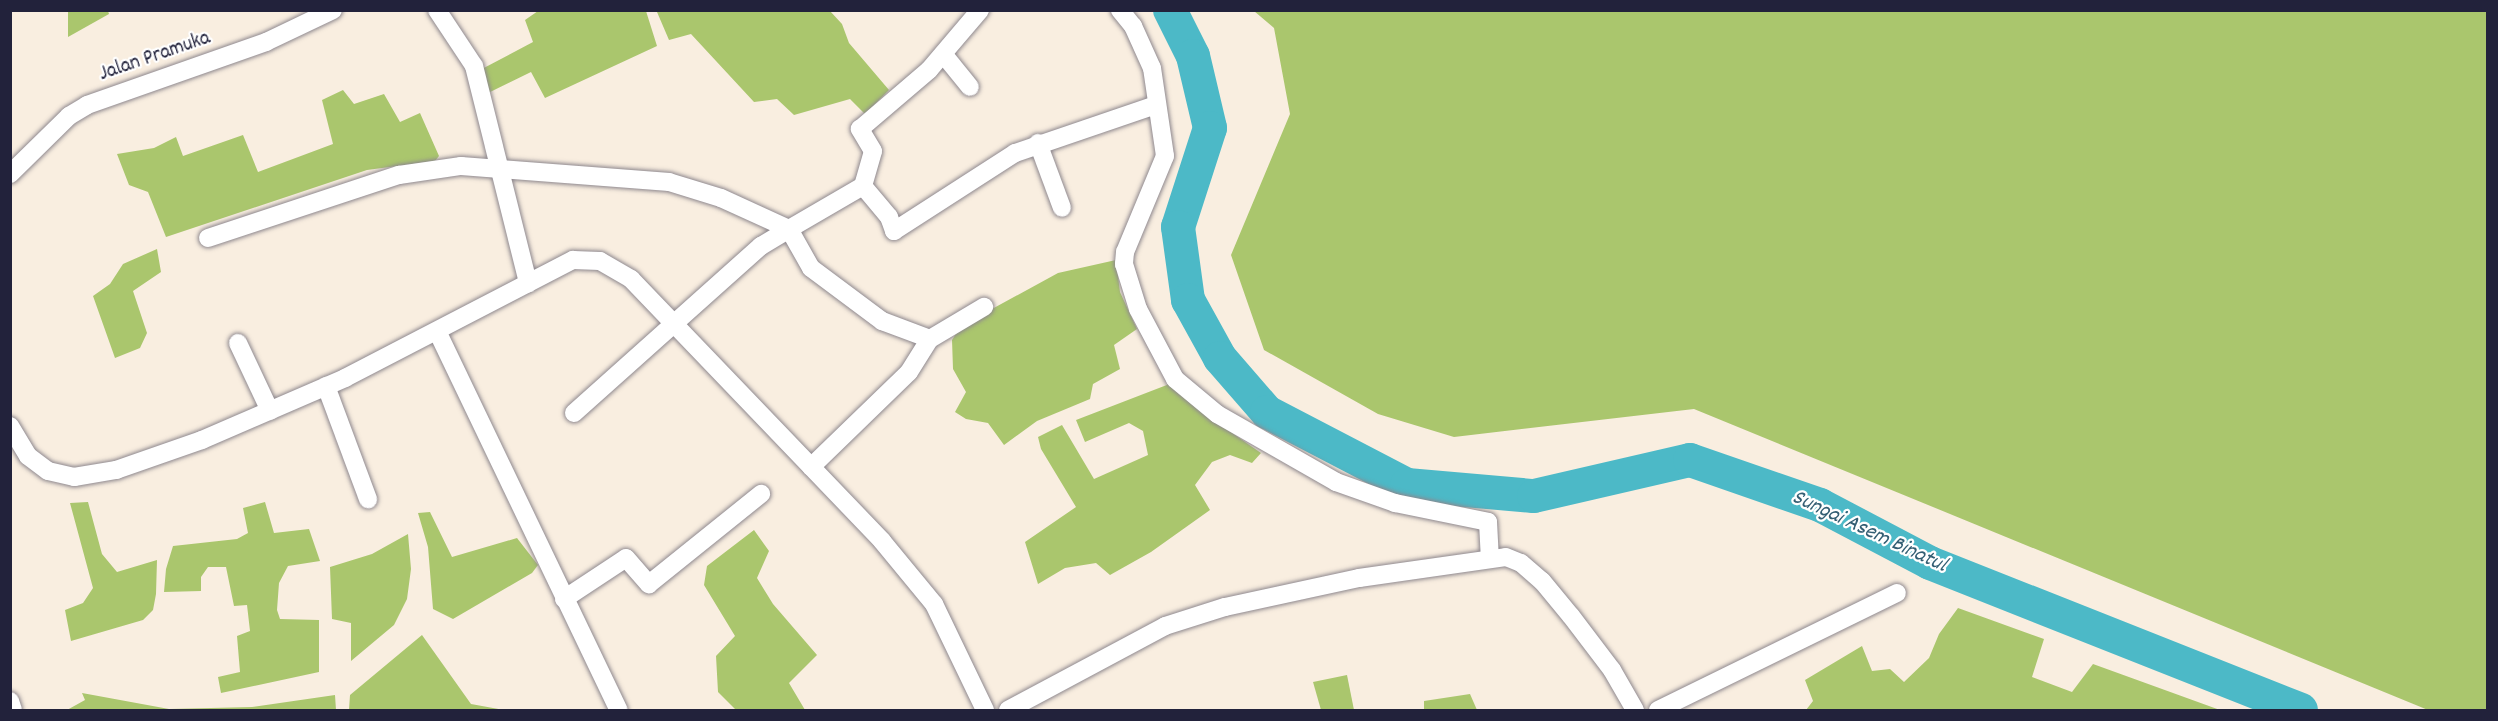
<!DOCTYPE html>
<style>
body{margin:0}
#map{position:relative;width:2498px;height:721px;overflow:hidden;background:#f9eee0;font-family:Dekko,sans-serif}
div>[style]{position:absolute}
.green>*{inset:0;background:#aac66d}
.river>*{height:34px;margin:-17px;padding:0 17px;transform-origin:17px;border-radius:17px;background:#4cb9c7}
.roads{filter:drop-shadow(0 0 2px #8e888e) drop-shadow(0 0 2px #8e888e)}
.minor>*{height:18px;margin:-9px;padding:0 9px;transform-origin:9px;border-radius:9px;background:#fff}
span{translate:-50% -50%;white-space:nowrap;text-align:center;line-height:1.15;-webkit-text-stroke:4.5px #fff;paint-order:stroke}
.street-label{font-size:21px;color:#22223b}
.water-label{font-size:22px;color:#335e73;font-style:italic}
.frame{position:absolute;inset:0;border:12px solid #22223b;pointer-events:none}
</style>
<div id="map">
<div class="green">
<div style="clip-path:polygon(68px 11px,108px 11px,109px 14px,68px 37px)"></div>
<div style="clip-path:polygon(538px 11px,646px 11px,657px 46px,545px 98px,531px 72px,486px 94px,480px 70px,533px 42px,525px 20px)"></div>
<div style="clip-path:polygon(830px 11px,842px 24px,849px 43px,889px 90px,865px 114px,850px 99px,794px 115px,777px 99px,754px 102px,691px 34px,669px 40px,657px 12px)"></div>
<div style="clip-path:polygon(1254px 11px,2487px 11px,2487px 710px,2428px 710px,1694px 409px,1454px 437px,1378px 414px,1264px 350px,1231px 255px,1290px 114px,1274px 28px)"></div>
<div style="clip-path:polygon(343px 90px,354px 104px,384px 94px,400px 122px,420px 113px,439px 156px,435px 161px,367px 170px,166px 237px,148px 192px,129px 185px,117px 154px,154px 148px,176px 137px,183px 156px,243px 135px,258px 172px,333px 144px,322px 100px)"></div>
<div style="clip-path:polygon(157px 249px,161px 272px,133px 291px,147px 333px,140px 348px,115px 358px,93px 296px,110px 284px,123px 264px)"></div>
<div style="clip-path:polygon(1116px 260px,1120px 292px,1137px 329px,1114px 345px,1120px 369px,1093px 384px,1090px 399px,1037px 421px,1004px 445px,988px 423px,966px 419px,955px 412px,966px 392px,953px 369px,952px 340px,961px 326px,1058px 273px)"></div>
<div style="clip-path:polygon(1172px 383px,1212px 419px,1261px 453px,1252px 463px,1230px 455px,1212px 462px,1195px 485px,1210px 510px,1151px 552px,1110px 575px,1096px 563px,1065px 568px,1038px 584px,1025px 542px,1076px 507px,1041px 449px,1038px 437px,1062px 425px,1094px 479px,1148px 455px,1143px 431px,1129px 423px,1085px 442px,1076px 420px)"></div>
<div style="clip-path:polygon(88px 502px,102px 554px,117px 572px,157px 560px,156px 594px,153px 610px,143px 620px,71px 641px,65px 610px,83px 603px,93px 588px,70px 503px)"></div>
<div style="clip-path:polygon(265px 502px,274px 533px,309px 529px,320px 561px,288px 566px,279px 583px,277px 610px,280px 619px,319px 620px,319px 672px,221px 693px,218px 677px,240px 672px,237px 636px,250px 631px,247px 605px,234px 606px,226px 567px,208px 567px,201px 577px,201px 591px,164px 592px,166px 569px,173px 546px,237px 539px,248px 533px,243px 508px)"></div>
<div style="clip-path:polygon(430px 512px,452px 557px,517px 538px,538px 565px,532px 573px,453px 619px,433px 609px,428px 547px,418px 513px)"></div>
<div style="clip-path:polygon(754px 530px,769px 551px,757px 578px,773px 604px,817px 655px,789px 683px,805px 710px,736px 710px,718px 692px,716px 656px,735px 636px,704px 585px,707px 566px)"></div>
<div style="clip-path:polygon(408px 534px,411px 569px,407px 599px,394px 625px,351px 661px,351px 623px,332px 619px,330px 567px,372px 554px)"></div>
<div style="clip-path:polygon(1958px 608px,2044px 639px,2032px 677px,2072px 692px,2093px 664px,2220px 710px,1806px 710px,1813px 701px,1805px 680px,1862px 646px,1872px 671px,1890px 669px,1904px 682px,1929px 658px,1939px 634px)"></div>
<div style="clip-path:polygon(422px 635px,471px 704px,504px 710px,349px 710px,350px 695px)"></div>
<div style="clip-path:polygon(1347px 675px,1354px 710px,1321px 710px,1313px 682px)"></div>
<div style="clip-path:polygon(82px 693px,169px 709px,252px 707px,335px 695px,336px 710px,67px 710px,85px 700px)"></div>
<div style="clip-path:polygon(1470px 694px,1477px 710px,1424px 710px,1424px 701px)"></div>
</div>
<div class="river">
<div style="left:1170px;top:10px;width:51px;rotate:63.4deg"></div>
<div style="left:1193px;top:56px;width:74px;rotate:76.7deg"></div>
<div style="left:1210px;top:128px;width:104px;rotate:107.9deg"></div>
<div style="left:1178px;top:227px;width:74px;rotate:82.2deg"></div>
<div style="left:1188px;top:300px;width:66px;rotate:61.1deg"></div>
<div style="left:1220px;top:358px;width:72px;rotate:49deg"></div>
<div style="left:1267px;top:412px;width:158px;rotate:27.5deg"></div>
<div style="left:1407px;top:485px;width:127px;rotate:5deg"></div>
<div style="left:1534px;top:496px;width:160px;rotate:-13deg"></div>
<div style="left:1690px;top:460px;width:138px;rotate:19.1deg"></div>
<div style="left:1820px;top:505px;width:124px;rotate:27.8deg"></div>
<div style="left:1930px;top:563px;width:399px;rotate:21.6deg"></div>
</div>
<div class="roads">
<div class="minor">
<div style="left:437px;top:10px;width:67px;rotate:56.5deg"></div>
<div style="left:474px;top:66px;width:224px;rotate:76deg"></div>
<div style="left:1120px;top:10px;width:21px;rotate:51deg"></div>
<div style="left:1133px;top:26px;width:46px;rotate:65.7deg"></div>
<div style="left:1152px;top:68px;width:89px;rotate:81.6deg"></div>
<div style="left:1165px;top:156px;width:104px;rotate:112.6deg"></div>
<div style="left:1125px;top:252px;width:12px;rotate:95deg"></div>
<div style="left:1124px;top:264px;width:47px;rotate:72.7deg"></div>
<div style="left:1138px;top:309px;width:79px;rotate:62.1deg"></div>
<div style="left:1175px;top:379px;width:55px;rotate:39.8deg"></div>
<div style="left:1217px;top:414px;width:137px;rotate:29.7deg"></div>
<div style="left:1336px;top:482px;width:63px;rotate:19.6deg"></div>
<div style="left:1395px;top:503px;width:95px;rotate:11.5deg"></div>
<div style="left:1488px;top:522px;width:36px;rotate:87deg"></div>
<div style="left:944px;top:55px;width:41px;rotate:50.9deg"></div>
<div style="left:1038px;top:143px;width:69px;rotate:69.7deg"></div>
<div style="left:10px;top:174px;width:83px;rotate:-44.5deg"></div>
<div style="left:69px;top:116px;width:21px;rotate:-31deg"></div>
<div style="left:87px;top:105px;width:190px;rotate:-19.4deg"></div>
<div style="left:266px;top:42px;width:74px;rotate:-25.5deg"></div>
<div style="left:863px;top:186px;width:40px;rotate:50deg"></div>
<div style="left:889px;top:217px;width:15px;rotate:70deg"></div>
<div style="left:894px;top:231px;width:144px;rotate:-32.8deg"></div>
<div style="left:1015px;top:153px;width:149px;rotate:-18.8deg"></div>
<div style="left:208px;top:238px;width:201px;rotate:-18.3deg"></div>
<div style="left:399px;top:175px;width:63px;rotate:-8.3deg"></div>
<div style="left:461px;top:166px;width:209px;rotate:4.4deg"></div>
<div style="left:669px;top:182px;width:54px;rotate:17.1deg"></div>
<div style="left:721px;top:198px;width:75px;rotate:24.5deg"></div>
<div style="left:789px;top:229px;width:86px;rotate:-30.2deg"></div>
<div style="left:863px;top:186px;width:36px;rotate:-74deg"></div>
<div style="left:873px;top:151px;width:26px;rotate:-121deg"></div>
<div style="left:860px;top:129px;width:91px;rotate:-40.5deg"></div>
<div style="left:929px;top:70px;width:79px;rotate:-49.6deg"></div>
<div style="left:438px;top:333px;width:418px;rotate:64.4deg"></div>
<div style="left:238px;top:343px;width:75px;rotate:64.8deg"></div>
<div style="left:326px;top:386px;width:121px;rotate:69.6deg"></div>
<div style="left:574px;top:413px;width:251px;rotate:-41.8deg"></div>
<div style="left:761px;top:246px;width:33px;rotate:-31deg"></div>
<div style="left:789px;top:229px;width:45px;rotate:60.6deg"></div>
<div style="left:811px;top:268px;width:89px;rotate:36.7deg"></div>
<div style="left:882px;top:321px;width:51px;rotate:20.6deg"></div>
<div style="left:930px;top:339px;width:63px;rotate:-30.7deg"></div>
<div style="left:10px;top:426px;width:35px;rotate:59deg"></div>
<div style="left:28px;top:456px;width:25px;rotate:37deg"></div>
<div style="left:48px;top:471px;width:27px;rotate:13deg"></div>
<div style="left:74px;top:477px;width:43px;rotate:-9.5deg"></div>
<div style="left:116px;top:470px;width:91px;rotate:-19.2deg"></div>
<div style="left:202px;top:440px;width:156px;rotate:-23.4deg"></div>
<div style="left:345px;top:378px;width:257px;rotate:-27.4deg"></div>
<div style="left:573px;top:260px;width:27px;rotate:2deg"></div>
<div style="left:600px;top:261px;width:36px;rotate:30deg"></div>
<div style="left:631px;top:279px;width:363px;rotate:46.2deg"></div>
<div style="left:882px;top:541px;width:82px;rotate:50.5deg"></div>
<div style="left:934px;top:604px;width:118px;rotate:64.3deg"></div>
<div style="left:811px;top:467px;width:136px;rotate:-44.1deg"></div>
<div style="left:909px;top:372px;width:39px;rotate:-58deg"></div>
<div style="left:564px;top:599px;width:74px;rotate:-33.5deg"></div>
<div style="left:626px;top:558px;width:35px;rotate:49deg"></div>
<div style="left:649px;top:584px;width:144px;rotate:-38.8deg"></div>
<div style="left:10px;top:701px;width:9px;rotate:72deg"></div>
<div style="left:1008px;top:710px;width:178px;rotate:-28.1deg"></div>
<div style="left:1165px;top:626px;width:63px;rotate:-17.6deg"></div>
<div style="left:1225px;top:607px;width:137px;rotate:-12.2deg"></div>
<div style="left:1359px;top:578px;width:148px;rotate:-8.1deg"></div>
<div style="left:1506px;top:557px;width:16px;rotate:22deg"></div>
<div style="left:1521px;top:563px;width:28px;rotate:41deg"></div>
<div style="left:1542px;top:581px;width:45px;rotate:50.4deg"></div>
<div style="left:1571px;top:616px;width:68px;rotate:52.8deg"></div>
<div style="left:1612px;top:670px;width:46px;rotate:60.1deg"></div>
<div style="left:1658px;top:710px;width:266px;rotate:-26.1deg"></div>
</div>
</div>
<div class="street-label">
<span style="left:155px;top:57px;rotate:-19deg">Jalan Pramuka</span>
</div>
<div class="water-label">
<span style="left:1869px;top:532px;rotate:25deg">Sungai Asem Binatul</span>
</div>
<div class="frame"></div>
</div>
